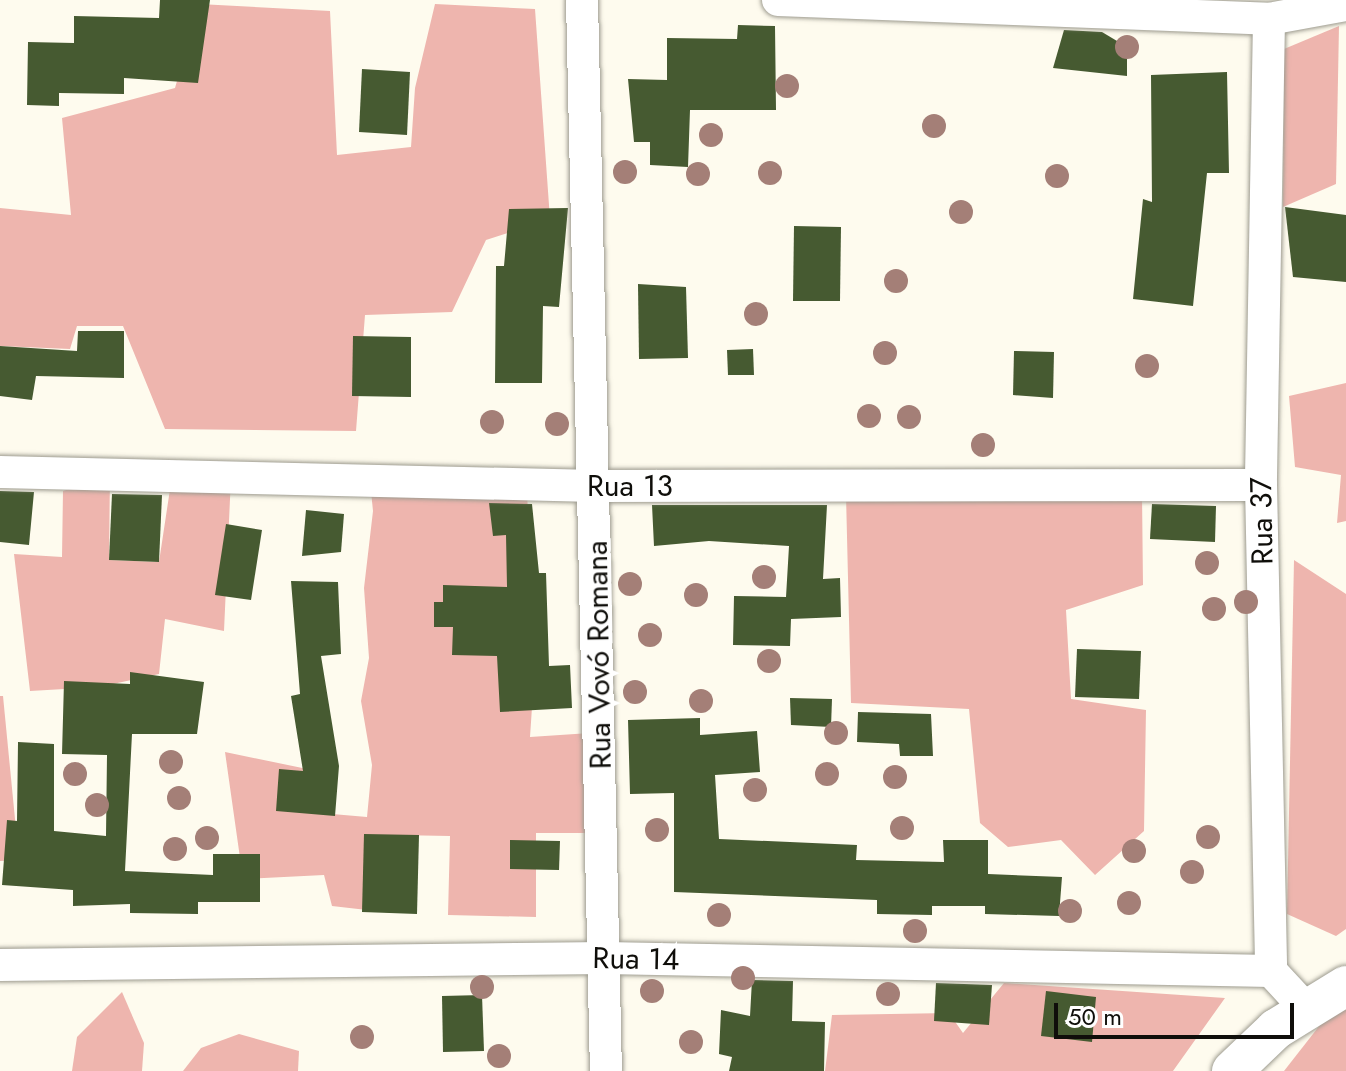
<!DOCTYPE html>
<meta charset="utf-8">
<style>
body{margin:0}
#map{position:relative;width:1346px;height:1071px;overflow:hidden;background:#fefbee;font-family:Jost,sans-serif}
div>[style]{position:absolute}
.forest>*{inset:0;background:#eeb5ae}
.building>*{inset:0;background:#465a31}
.roads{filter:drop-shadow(0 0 2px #9d9b8f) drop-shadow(0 0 2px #9d9b8f)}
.minor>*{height:32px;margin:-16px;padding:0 16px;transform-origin:16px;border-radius:16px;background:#fff}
.tertiary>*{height:40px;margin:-20px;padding:0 20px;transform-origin:20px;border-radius:20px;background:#fff}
.trees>*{width:24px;height:24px;margin:-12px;border-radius:50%;background:#a47f77}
span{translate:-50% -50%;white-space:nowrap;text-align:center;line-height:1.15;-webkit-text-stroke:8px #fff;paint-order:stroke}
.street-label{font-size:30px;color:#0f0e0a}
.scale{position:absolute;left:1054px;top:1003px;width:240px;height:36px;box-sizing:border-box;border:4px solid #0f0e0a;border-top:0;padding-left:10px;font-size:24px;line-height:28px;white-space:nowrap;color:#0f0e0a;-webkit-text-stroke:6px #fff;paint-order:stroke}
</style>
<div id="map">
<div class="forest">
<div style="clip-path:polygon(199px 4px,330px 11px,337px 155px,411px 147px,415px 88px,435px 4px,535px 9px,550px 219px,486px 240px,452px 312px,365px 315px,356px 431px,165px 429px,123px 326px,77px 326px,70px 349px,0 346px,0 208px,71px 215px,62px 118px,175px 88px)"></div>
<div style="clip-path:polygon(1339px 26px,1336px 184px,1283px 207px,1284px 49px)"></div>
<div style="clip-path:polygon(1346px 383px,1346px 521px,1337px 523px,1341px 475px,1295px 467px,1289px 396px)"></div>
<div style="clip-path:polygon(110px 475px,109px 560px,159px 562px,172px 476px,231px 477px,224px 631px,165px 619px,159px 674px,99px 687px,30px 691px,14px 554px,62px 557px,63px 491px)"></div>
<div style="clip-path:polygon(370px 481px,527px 494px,536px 648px,530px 737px,590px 733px,586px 833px,536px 833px,536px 917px,448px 915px,450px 836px,395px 835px,393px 913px,332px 906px,324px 875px,243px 879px,225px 752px,312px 770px,309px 812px,367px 817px,372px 765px,361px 701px,369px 658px,364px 588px,373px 511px)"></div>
<div style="clip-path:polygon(1142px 493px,1143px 585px,1066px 610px,1071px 699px,1146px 710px,1144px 831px,1095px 875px,1061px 840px,1008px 847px,980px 823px,969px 709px,851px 703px,846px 495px)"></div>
<div style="clip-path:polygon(1294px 560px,1346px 594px,1346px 929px,1336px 936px,1287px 914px)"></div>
<div style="clip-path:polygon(0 696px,3px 696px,19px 860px,0 861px)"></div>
<div style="clip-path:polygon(1004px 983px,1225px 998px,1173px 1071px,825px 1071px,832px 1015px,949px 1013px,963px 1033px)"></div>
<div style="clip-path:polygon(122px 992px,144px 1043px,142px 1071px,72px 1071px,77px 1037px)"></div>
<div style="clip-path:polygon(1346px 1008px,1346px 1071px,1284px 1071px,1320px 1025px)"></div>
<div style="clip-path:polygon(239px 1034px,299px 1051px,298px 1071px,183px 1071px,201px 1048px)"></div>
</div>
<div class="building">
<div style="clip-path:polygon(160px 0,210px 0,198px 83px,124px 78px,124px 94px,59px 93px,59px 106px,27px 105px,28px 42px,74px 43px,74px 16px,159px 18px)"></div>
<div style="clip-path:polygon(738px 25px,775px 26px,776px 110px,690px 110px,688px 167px,650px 165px,650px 142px,634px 142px,628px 79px,667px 80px,667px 38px,737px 39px)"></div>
<div style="clip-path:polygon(1064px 30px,1102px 32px,1127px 47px,1127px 76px,1053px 68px)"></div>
<div style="clip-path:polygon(362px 69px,410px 72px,407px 135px,359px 132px)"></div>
<div style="clip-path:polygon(1227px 72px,1229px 173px,1207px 173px,1193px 306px,1133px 299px,1143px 199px,1152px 202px,1151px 75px)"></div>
<div style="clip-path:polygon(1285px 207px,1346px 215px,1346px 282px,1293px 277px)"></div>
<div style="clip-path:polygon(568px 208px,559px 307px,543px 306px,542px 383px,495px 383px,496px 266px,504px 266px,509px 209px)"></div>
<div style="clip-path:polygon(794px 226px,841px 227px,840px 301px,793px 301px)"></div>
<div style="clip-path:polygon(638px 284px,686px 287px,688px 358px,639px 359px)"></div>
<div style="clip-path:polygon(78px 331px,124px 331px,124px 378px,36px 376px,32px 400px,0 396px,0 346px,77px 351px)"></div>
<div style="clip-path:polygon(353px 336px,411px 337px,411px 397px,352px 396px)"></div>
<div style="clip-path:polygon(753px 349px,754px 375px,728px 375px,727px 350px)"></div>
<div style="clip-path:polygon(1014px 351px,1054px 352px,1053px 398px,1013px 395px)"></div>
<div style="clip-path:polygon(0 491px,34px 492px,29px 545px,0 542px)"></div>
<div style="clip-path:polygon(112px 494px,162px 495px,159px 562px,109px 560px)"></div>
<div style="clip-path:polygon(489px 503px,532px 504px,539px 573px,546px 573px,549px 666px,570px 665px,572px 708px,500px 712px,497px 656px,452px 655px,453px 627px,434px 627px,434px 602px,443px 602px,443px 585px,507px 587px,506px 535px,493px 536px)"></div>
<div style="clip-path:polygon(1152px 504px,1216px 506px,1215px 542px,1150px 539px)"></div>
<div style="clip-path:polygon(652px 505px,827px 505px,823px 579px,840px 578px,841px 617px,791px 619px,790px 646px,733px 645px,734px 596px,786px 597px,789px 546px,709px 541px,654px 546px)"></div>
<div style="clip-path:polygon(306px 510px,344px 514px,341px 552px,302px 556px)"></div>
<div style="clip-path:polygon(226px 524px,262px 530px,251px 600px,215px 595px)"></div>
<div style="clip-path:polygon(291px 581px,338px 582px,341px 654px,321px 656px,339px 766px,335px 816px,276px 811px,279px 769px,303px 771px,291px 696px,300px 694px)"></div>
<div style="clip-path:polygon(1077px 649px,1141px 651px,1139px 699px,1075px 697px)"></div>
<div style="clip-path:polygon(130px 672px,204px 682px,197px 734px,132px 734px,125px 871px,213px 875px,213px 854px,260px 854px,260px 902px,198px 902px,198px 914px,130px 913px,130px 904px,73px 906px,73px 890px,2px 885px,7px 820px,17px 821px,18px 742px,54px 744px,54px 831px,106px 836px,107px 755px,62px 754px,64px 681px,130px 684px)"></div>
<div style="clip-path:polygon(790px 698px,832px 699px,831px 727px,791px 725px)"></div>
<div style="clip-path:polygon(858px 712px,931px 714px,933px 756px,900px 756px,899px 744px,857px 742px)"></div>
<div style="clip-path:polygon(700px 718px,700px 735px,757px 731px,760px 772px,715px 775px,719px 839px,857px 845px,856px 860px,944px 862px,943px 840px,988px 840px,988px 874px,1062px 877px,1059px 916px,985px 914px,985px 906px,932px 906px,932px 915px,877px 914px,877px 900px,674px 892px,674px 793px,630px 794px,628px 720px)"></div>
<div style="clip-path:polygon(364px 834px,419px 835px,417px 914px,362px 912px)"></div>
<div style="clip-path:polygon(510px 840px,560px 841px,559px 870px,510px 869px)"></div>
<div style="clip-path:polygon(752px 980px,793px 981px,792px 1021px,825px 1022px,824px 1071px,729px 1071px,732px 1057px,719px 1054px,721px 1010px,750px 1016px)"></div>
<div style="clip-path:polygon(936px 983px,992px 985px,989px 1025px,934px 1021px)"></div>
<div style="clip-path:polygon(1046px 991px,1096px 997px,1092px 1042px,1041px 1036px)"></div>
<div style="clip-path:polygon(482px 995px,484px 1051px,443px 1052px,442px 996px)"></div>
</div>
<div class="roads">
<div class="minor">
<div style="left:582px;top:0;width:1071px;rotate:88.72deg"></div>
<div style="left:778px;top:0;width:491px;rotate:2.2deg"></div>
<div style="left:1269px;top:19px;width:78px;rotate:-10.3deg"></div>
<div style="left:1269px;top:19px;width:466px;rotate:91deg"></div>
<div style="left:1261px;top:485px;width:486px;rotate:88.8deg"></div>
<div style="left:1271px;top:971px;width:53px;rotate:47.3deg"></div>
<div style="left:0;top:472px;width:595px;rotate:1.35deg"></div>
<div style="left:595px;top:486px;width:666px;rotate:-0.09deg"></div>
<div style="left:0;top:965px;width:605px;rotate:-0.66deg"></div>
<div style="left:605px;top:958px;width:666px;rotate:1.12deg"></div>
</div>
<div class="tertiary">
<div style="left:1232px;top:1071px;width:61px;rotate:-43.7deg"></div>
<div style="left:1276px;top:1029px;width:82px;rotate:-31.6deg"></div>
</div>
</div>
<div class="trees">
<div style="left:1127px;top:47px"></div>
<div style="left:787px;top:86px"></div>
<div style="left:934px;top:126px"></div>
<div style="left:711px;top:135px"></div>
<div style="left:625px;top:172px"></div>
<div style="left:770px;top:173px"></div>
<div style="left:698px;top:174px"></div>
<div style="left:1057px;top:176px"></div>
<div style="left:961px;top:212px"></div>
<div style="left:896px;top:281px"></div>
<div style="left:756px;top:314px"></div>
<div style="left:885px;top:353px"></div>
<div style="left:1147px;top:366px"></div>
<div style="left:869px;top:416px"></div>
<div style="left:909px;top:417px"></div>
<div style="left:492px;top:422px"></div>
<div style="left:557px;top:424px"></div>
<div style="left:983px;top:445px"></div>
<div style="left:1207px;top:563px"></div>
<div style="left:764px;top:577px"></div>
<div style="left:630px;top:584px"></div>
<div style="left:696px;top:595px"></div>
<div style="left:1246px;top:602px"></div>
<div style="left:1214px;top:609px"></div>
<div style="left:650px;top:635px"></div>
<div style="left:769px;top:661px"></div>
<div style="left:635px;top:692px"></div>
<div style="left:701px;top:701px"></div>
<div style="left:836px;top:733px"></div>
<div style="left:171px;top:762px"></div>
<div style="left:75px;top:774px"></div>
<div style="left:827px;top:774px"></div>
<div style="left:895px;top:777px"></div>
<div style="left:755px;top:790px"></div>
<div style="left:179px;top:798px"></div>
<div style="left:97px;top:805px"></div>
<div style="left:902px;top:828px"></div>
<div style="left:657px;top:830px"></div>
<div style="left:1208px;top:837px"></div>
<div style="left:207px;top:838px"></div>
<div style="left:175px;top:849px"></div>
<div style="left:1134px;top:851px"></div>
<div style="left:1192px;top:872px"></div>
<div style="left:1129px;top:903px"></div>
<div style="left:1070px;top:911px"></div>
<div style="left:719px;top:915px"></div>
<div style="left:915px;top:931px"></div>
<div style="left:743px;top:978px"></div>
<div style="left:482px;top:987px"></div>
<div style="left:652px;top:991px"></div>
<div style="left:888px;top:994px"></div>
<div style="left:362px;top:1037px"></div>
<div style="left:691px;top:1042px"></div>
<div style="left:499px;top:1056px"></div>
</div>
<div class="street-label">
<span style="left:630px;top:486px">Rua 13</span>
<span style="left:1262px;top:521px;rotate:-91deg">Rua 37</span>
<span style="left:599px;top:655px;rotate:-91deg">Rua Vovó Romana</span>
<span style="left:636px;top:959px;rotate:1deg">Rua 14</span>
</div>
<div class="scale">50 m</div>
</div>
